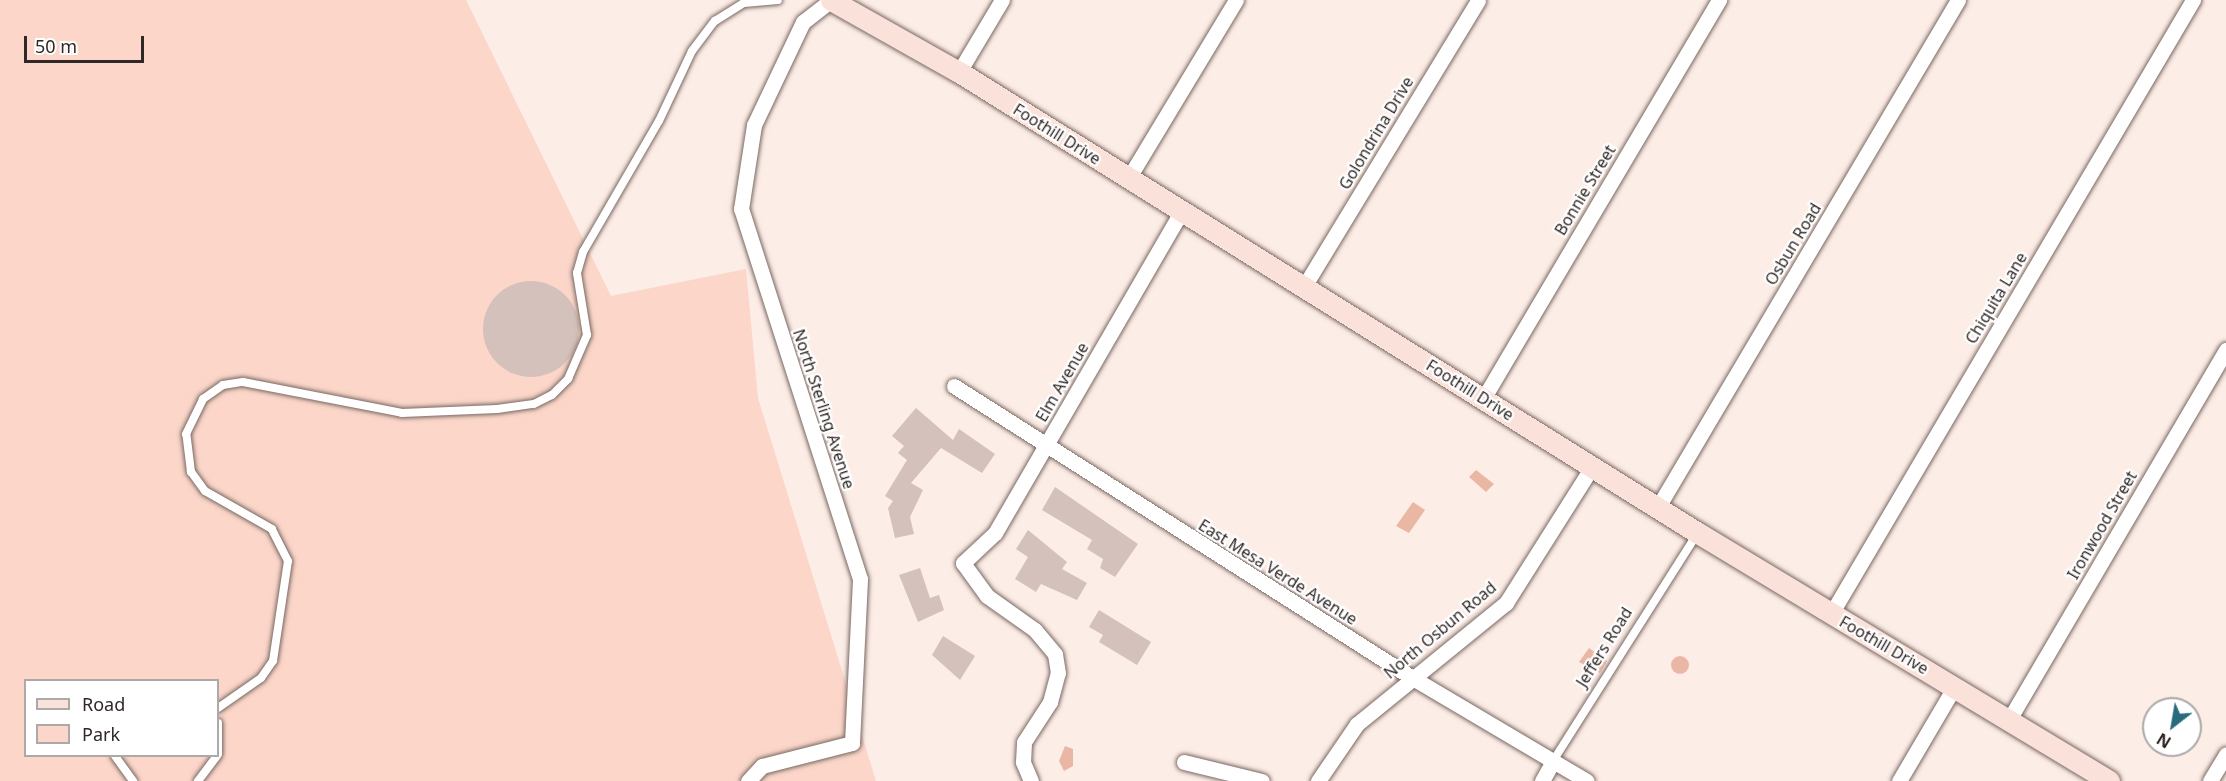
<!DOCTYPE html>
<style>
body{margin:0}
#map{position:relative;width:2226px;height:781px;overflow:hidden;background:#fdede7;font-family:"Noto Sans",sans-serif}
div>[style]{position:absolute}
.green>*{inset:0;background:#fbd6c9}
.water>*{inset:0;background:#ebb7a5}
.round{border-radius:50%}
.building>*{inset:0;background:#d4c1bb}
.roads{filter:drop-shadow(0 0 2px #796862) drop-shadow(0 0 2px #796862)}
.lane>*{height:8px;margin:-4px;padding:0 4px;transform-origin:4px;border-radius:4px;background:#fff}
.street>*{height:15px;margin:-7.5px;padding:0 7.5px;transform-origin:7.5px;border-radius:7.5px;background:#fff}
.secondary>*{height:21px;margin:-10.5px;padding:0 10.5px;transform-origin:10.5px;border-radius:10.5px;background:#fae2da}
span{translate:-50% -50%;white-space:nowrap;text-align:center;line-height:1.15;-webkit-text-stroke:4.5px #fff;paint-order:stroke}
.street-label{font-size:16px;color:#302826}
.legend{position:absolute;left:24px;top:679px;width:195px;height:78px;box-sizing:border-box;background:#fff;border:2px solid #aca9a8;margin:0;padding:8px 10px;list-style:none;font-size:18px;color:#302826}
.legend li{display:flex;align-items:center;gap:12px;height:30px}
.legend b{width:30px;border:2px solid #aca9a8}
.north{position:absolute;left:2142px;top:697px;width:60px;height:60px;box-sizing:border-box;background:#fff;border:2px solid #aca9a8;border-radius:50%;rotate:211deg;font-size:16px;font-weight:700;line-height:24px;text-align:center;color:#302826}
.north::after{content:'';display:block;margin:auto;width:21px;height:27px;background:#286b7d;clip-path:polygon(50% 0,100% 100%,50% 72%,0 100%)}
.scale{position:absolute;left:24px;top:36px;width:120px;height:27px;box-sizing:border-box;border:3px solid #302826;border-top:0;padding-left:8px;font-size:18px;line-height:21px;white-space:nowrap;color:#302826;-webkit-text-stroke:4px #fff;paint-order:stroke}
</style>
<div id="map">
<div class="green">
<div style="clip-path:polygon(evenodd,0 0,466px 0,611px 296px,746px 269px,758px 398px,876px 781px,0 781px,0 0,26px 680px,218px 680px,218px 756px,26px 756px,26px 680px)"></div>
</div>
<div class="water">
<div style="clip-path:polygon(1476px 470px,1494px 484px,1486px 492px,1469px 477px)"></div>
<div style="clip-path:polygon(1413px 502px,1425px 510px,1409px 533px,1396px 526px)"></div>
<div style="clip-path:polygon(1589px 648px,1607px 661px,1600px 673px,1579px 662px)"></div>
<div class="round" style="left:1671px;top:656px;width:18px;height:18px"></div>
<div style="clip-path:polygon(1065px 746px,1073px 749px,1073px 766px,1064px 771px,1059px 761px)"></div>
</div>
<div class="building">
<div class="round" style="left:483px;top:281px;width:96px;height:96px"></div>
<div style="clip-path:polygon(916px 408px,953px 440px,959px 429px,995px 454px,982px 473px,941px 448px,911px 483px,923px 490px,910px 517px,914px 534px,895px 538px,888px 508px,893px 501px,885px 496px,907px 460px,898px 453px,904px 446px,892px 436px)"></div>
<div style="clip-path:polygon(1055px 487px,1138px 544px,1115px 577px,1100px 568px,1103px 559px,1087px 549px,1092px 540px,1042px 510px)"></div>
<div style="clip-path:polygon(1028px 530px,1067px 562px,1062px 569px,1087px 583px,1077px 600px,1041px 584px,1036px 592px,1015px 579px,1028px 557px,1016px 549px)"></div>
<div style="clip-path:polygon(920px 568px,930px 598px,939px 595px,944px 610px,918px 622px,899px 575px)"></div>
<div style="clip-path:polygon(1099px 610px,1151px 642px,1137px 665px,1099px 642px,1103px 635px,1089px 627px)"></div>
<div style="clip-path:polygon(943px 636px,975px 656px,960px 680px,932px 655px)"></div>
</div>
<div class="roads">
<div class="lane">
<div style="left:218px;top:708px;width:52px;rotate:-34.9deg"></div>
<div style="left:261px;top:678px;width:21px;rotate:-55deg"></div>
<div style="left:273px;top:661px;width:101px;rotate:-81.5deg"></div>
<div style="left:288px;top:561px;width:36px;rotate:-117deg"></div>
<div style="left:272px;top:529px;width:77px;rotate:-150.4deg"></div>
<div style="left:205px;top:491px;width:24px;rotate:-126deg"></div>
<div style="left:191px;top:472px;width:38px;rotate:-97deg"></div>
<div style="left:186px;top:434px;width:39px;rotate:-64deg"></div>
<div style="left:203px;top:399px;width:24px;rotate:-35deg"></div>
<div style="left:223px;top:385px;width:20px;rotate:-9deg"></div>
<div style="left:243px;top:382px;width:162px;rotate:11deg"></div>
<div style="left:402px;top:413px;width:95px;rotate:-2.4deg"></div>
<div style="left:497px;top:409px;width:37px;rotate:-8deg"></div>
<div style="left:534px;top:404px;width:20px;rotate:-27deg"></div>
<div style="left:552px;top:395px;width:23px;rotate:-45deg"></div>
<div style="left:568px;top:379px;width:48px;rotate:-66.6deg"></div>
<div style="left:587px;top:335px;width:63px;rotate:-99.2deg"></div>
<div style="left:577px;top:273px;width:22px;rotate:-74deg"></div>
<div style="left:583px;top:252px;width:151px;rotate:-59.9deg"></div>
<div style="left:659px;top:121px;width:77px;rotate:-64.8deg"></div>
<div style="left:692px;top:51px;width:38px;rotate:-53deg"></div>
<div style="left:715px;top:21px;width:34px;rotate:-32deg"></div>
<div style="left:744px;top:3px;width:34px;rotate:-5deg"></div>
<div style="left:218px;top:723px;width:31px;rotate:90deg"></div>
<div style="left:115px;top:756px;width:31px;rotate:54deg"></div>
<div style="left:1553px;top:761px;width:269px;rotate:-57.6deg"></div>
<div style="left:198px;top:781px;width:31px;rotate:-53deg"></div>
</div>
<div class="street">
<div style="left:959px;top:72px;width:84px;rotate:-59.2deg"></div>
<div style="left:1128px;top:179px;width:209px;rotate:-58.9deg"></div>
<div style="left:1305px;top:285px;width:333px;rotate:-58.7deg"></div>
<div style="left:954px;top:386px;width:542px;rotate:32.49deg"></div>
<div style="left:1411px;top:677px;width:204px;rotate:30.6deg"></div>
<div style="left:1483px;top:399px;width:464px;rotate:-59.4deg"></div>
<div style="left:1658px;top:507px;width:589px;rotate:-59.39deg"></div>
<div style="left:1831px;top:614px;width:713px;rotate:-59.48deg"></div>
<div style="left:2010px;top:718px;width:427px;rotate:-59.6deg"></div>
<div style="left:1184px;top:762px;width:80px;rotate:13.7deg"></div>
<div style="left:748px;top:781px;width:21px;rotate:-47deg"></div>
<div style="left:762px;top:766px;width:93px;rotate:-14.3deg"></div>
<div style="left:852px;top:743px;width:164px;rotate:-87.2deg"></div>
<div style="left:860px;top:579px;width:389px;rotate:-107.8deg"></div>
<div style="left:741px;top:209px;width:85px;rotate:-81.2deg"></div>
<div style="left:754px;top:125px;width:114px;rotate:-64.6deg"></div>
<div style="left:803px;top:22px;width:36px;rotate:-38deg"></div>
<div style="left:1031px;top:781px;width:21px;rotate:-113deg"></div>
<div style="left:1023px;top:762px;width:20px;rotate:-87deg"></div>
<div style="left:1024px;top:742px;width:48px;rotate:-57deg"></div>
<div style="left:1050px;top:702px;width:30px;rotate:-75deg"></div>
<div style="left:1058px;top:673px;width:19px;rotate:-99deg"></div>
<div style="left:1055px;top:654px;width:31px;rotate:-130deg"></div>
<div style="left:1035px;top:630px;width:59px;rotate:-144.7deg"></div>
<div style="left:987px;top:596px;width:41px;rotate:-126deg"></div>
<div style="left:963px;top:563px;width:44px;rotate:-43.2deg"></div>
<div style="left:995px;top:533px;width:372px;rotate:-59.9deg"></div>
<div style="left:1318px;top:781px;width:69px;rotate:-55.6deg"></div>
<div style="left:1357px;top:724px;width:192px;rotate:-39.1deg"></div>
<div style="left:1506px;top:603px;width:161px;rotate:-57.7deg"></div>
<div style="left:1542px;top:781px;width:23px;rotate:-61deg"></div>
<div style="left:1899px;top:781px;width:110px;rotate:-59.5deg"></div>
<div style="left:2210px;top:781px;width:31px;rotate:-59deg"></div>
</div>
<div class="secondary">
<div style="left:831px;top:0;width:147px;rotate:29.4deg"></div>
<div style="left:959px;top:72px;width:871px;rotate:31.96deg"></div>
<div style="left:1698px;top:533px;width:480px;rotate:31.1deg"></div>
</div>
</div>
<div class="street-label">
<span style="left:1376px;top:133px;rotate:-59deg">Golondrina Drive</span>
<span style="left:1057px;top:134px;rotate:32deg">Foothill Drive</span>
<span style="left:1585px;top:190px;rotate:-59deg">Bonnie Street</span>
<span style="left:1793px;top:244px;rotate:-59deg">Osbun Road</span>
<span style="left:1996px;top:298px;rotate:-59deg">Chiquita Lane</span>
<span style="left:1062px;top:382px;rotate:-60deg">Elm Avenue</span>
<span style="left:1470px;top:390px;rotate:32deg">Foothill Drive</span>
<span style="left:824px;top:409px;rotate:72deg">North Sterling Avenue</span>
<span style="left:2102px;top:525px;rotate:-60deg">Ironwood Street</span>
<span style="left:1278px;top:572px;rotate:32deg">East Mesa Verde Avenue</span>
<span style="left:1440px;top:630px;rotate:-40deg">North Osbun Road</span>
<span style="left:1884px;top:645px;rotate:30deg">Foothill Drive</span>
<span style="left:1604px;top:647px;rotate:-58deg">Jeffers Road</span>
</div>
<ul class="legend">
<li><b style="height:8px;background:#fae2da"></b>Road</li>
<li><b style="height:16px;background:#fbd6c9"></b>Park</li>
</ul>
<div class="north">N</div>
<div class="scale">50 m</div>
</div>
